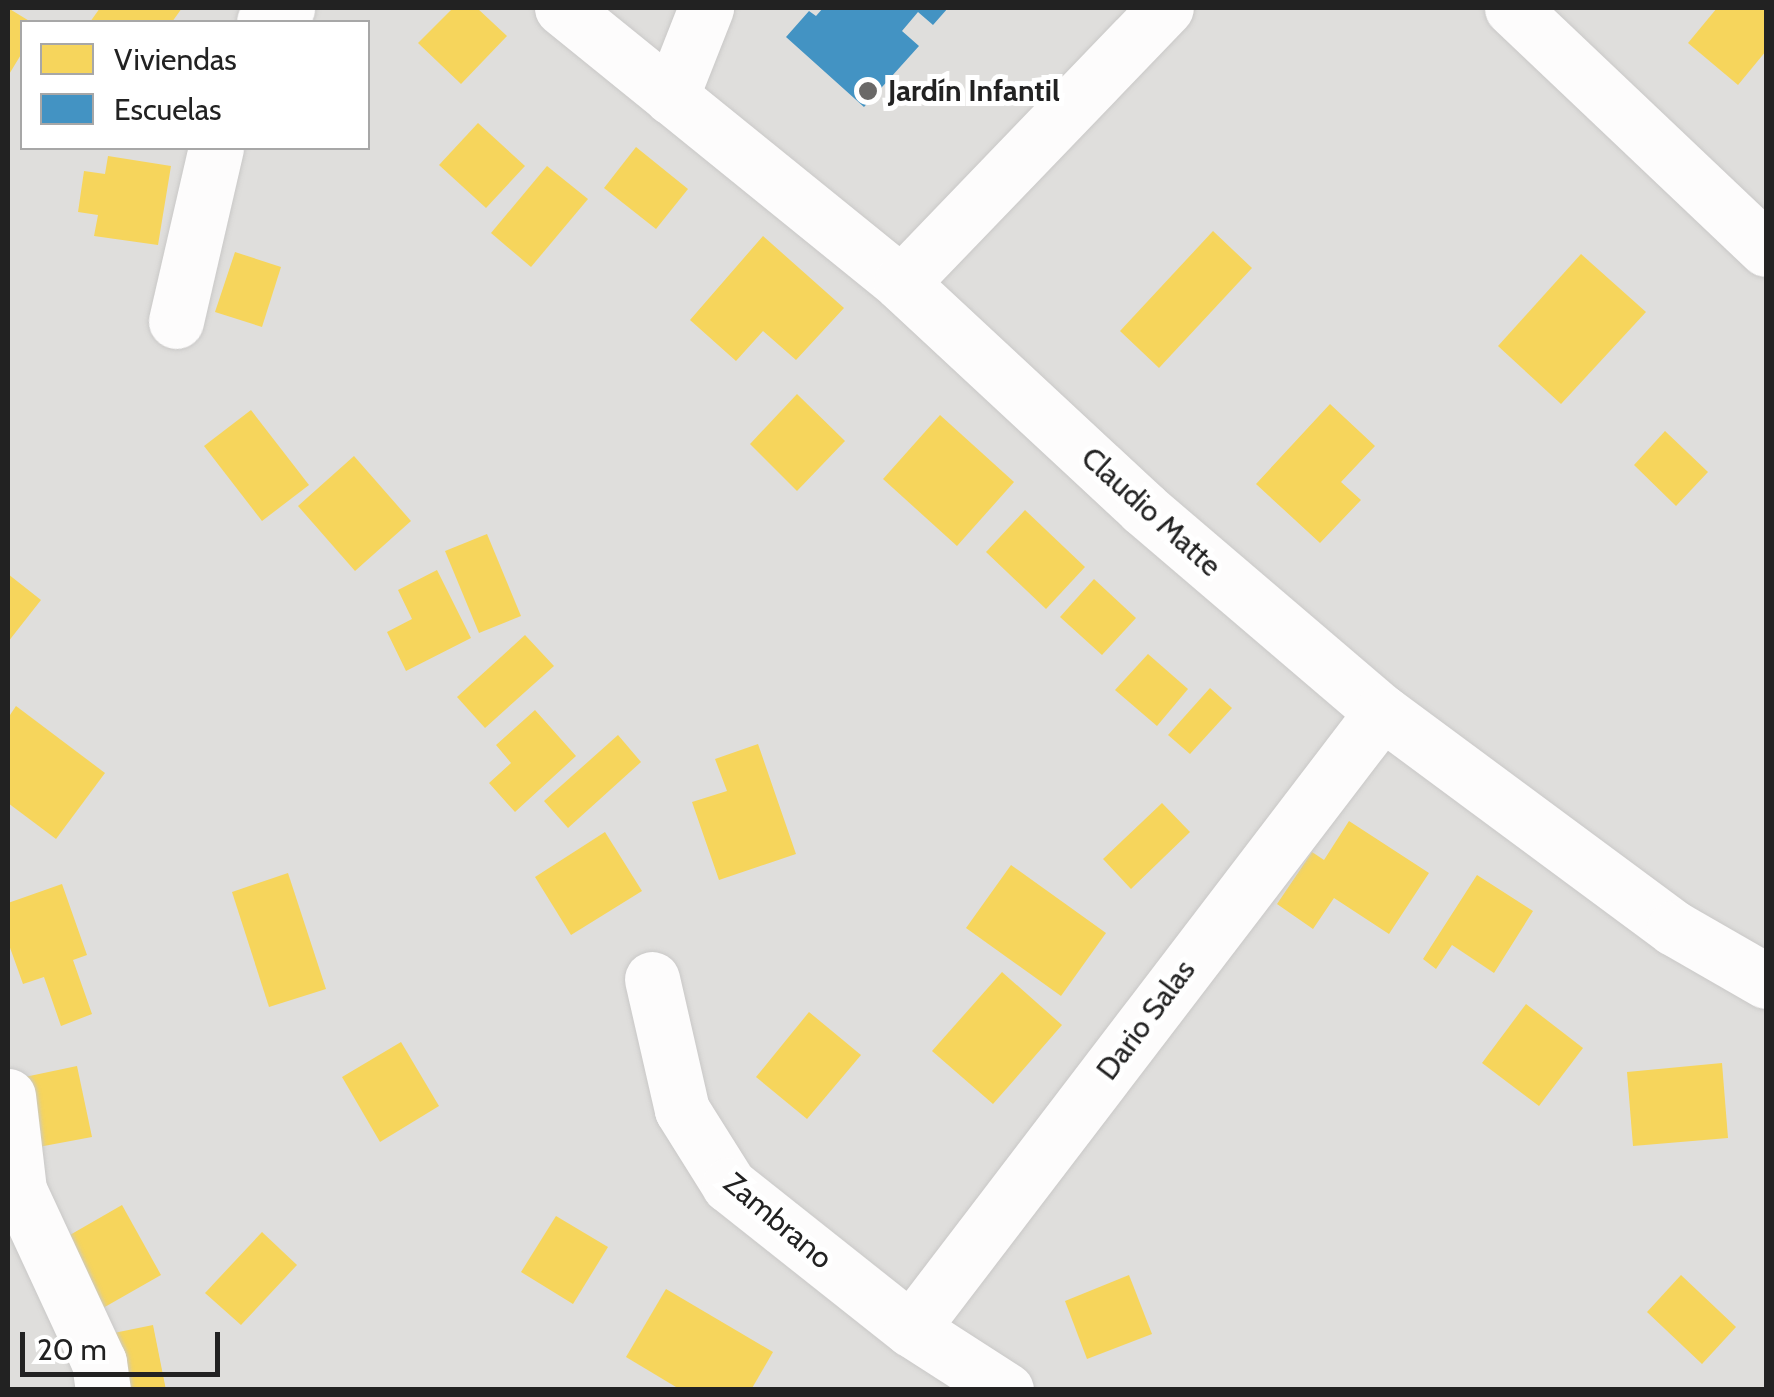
<!DOCTYPE html>
<meta charset="utf-8">
<style>
body{margin:0}
#map{position:relative;width:1774px;height:1397px;overflow:hidden;background:#f0eeeb;font-family:Cabin,sans-serif}
div>[style]{position:absolute}
.residential>*{inset:0;background:#dfdedc}
.homes>*{inset:0;background:#f6d55c}
.schools>*{inset:0;background:#4393c3}
.roads{filter:drop-shadow(0 0 2px #c9c8c7) drop-shadow(0 0 2px #c9c8c7)}
.minor>*{height:55px;margin:-27.5px;padding:0 27.5px;transform-origin:27.5px;border-radius:27.5px;background:#fdfcfc}
.dots>*{width:28px;height:28px;translate:-50% -50%;box-sizing:border-box;border:5px solid #fff;border-radius:50%}
span{translate:-50% -50%;white-space:nowrap;text-align:center;line-height:1.15;-webkit-text-stroke:10px #fff;paint-order:stroke}
.poi-label{font-size:30px;color:#222;font-weight:700}
.left{translate:0 -50%;text-align:left}
.street-label{font-size:30px;color:#222}
.frame{position:absolute;inset:0;border:10px solid #222;pointer-events:none}
.legend{position:absolute;left:20px;top:20px;width:350px;height:130px;box-sizing:border-box;background:#fff;border:2px solid #a7a7a7;margin:0;padding:12px 18px;list-style:none;font-size:30px;color:#222}
.legend li{display:flex;align-items:center;gap:20px;height:50px}
.legend b{width:50px;border:2px solid #a7a7a7}
.scale{position:absolute;left:20px;top:1332px;width:200px;height:45px;box-sizing:border-box;border:5px solid #222;border-top:0;padding-left:12px;font-size:30px;line-height:35px;white-space:nowrap;color:#222;-webkit-text-stroke:8px #fff;paint-order:stroke}
</style>
<div id="map">
<div class="residential">
<div style="clip-path:polygon(evenodd,8px 8px,1766px 8px,1766px 1389px,8px 1389px,8px 8px,22px 22px,368px 22px,368px 148px,22px 148px,22px 22px)"></div>
</div>
<div class="homes">
<div style="clip-path:polygon(8px 8px,31px 22px,22px 22px,22px 53px,8px 76px)"></div>
<div style="clip-path:polygon(100px 8px,182px 8px,172px 22px,90px 22px)"></div>
<div style="clip-path:polygon(453px 8px,477px 8px,507px 36px,461px 84px,418px 43px)"></div>
<div style="clip-path:polygon(1717px 8px,1766px 8px,1766px 51px,1738px 85px,1688px 43px)"></div>
<div style="clip-path:polygon(478px 123px,525px 166px,486px 208px,439px 165px)"></div>
<div style="clip-path:polygon(636px 147px,688px 189px,656px 229px,604px 188px)"></div>
<div style="clip-path:polygon(108px 156px,171px 166px,158px 245px,94px 236px,98px 215px,78px 212px,84px 171px,105px 174px)"></div>
<div style="clip-path:polygon(547px 166px,588px 199px,531px 267px,491px 233px)"></div>
<div style="clip-path:polygon(1213px 231px,1252px 268px,1159px 368px,1120px 331px)"></div>
<div style="clip-path:polygon(763px 236px,844px 308px,796px 360px,763px 331px,736px 361px,690px 320px)"></div>
<div style="clip-path:polygon(235px 252px,281px 267px,262px 327px,215px 312px)"></div>
<div style="clip-path:polygon(1581px 254px,1646px 312px,1561px 404px,1498px 346px)"></div>
<div style="clip-path:polygon(797px 394px,845px 441px,797px 491px,750px 444px)"></div>
<div style="clip-path:polygon(1330px 404px,1375px 446px,1341px 482px,1361px 500px,1320px 543px,1256px 484px)"></div>
<div style="clip-path:polygon(251px 410px,309px 485px,262px 521px,204px 446px)"></div>
<div style="clip-path:polygon(940px 415px,1014px 482px,957px 546px,883px 479px)"></div>
<div style="clip-path:polygon(1665px 431px,1708px 472px,1676px 506px,1634px 465px)"></div>
<div style="clip-path:polygon(354px 456px,411px 521px,355px 571px,298px 506px)"></div>
<div style="clip-path:polygon(1025px 510px,1085px 567px,1046px 609px,986px 552px)"></div>
<div style="clip-path:polygon(487px 534px,521px 616px,479px 633px,445px 551px)"></div>
<div style="clip-path:polygon(437px 570px,471px 638px,406px 671px,387px 632px,412px 619px,398px 590px)"></div>
<div style="clip-path:polygon(8px 574px,41px 600px,8px 642px)"></div>
<div style="clip-path:polygon(1094px 579px,1136px 618px,1102px 655px,1060px 617px)"></div>
<div style="clip-path:polygon(525px 635px,554px 666px,485px 728px,457px 697px)"></div>
<div style="clip-path:polygon(1148px 654px,1188px 689px,1157px 726px,1115px 690px)"></div>
<div style="clip-path:polygon(1210px 688px,1232px 708px,1190px 754px,1168px 735px)"></div>
<div style="clip-path:polygon(16px 706px,105px 773px,56px 839px,8px 803px,8px 718px)"></div>
<div style="clip-path:polygon(535px 710px,576px 756px,515px 812px,489px 783px,511px 763px,496px 745px)"></div>
<div style="clip-path:polygon(618px 735px,641px 762px,568px 828px,544px 801px)"></div>
<div style="clip-path:polygon(758px 744px,796px 854px,719px 880px,692px 802px,727px 791px,715px 759px)"></div>
<div style="clip-path:polygon(1162px 803px,1190px 832px,1131px 889px,1103px 859px)"></div>
<div style="clip-path:polygon(1349px 821px,1429px 873px,1389px 934px,1334px 898px,1313px 929px,1277px 904px,1312px 852px,1324px 860px)"></div>
<div style="clip-path:polygon(605px 832px,642px 891px,571px 935px,535px 877px)"></div>
<div style="clip-path:polygon(1011px 865px,1106px 933px,1061px 996px,966px 928px)"></div>
<div style="clip-path:polygon(288px 873px,326px 989px,269px 1007px,232px 892px)"></div>
<div style="clip-path:polygon(1477px 875px,1533px 911px,1494px 973px,1452px 945px,1436px 969px,1423px 959px)"></div>
<div style="clip-path:polygon(62px 884px,87px 955px,73px 960px,92px 1014px,61px 1026px,44px 977px,23px 984px,8px 942px,8px 903px)"></div>
<div style="clip-path:polygon(1002px 972px,1062px 1025px,993px 1104px,932px 1051px)"></div>
<div style="clip-path:polygon(1526px 1004px,1583px 1048px,1539px 1106px,1482px 1063px)"></div>
<div style="clip-path:polygon(809px 1012px,861px 1055px,807px 1119px,756px 1077px)"></div>
<div style="clip-path:polygon(401px 1042px,439px 1106px,380px 1142px,342px 1077px)"></div>
<div style="clip-path:polygon(1722px 1063px,1728px 1138px,1633px 1146px,1627px 1072px)"></div>
<div style="clip-path:polygon(77px 1066px,92px 1137px,33px 1148px,20px 1078px)"></div>
<div style="clip-path:polygon(122px 1205px,161px 1275px,96px 1312px,56px 1243px)"></div>
<div style="clip-path:polygon(556px 1216px,608px 1247px,573px 1304px,521px 1272px)"></div>
<div style="clip-path:polygon(262px 1232px,297px 1265px,241px 1325px,205px 1293px)"></div>
<div style="clip-path:polygon(1129px 1275px,1152px 1334px,1087px 1359px,1065px 1301px)"></div>
<div style="clip-path:polygon(1681px 1275px,1736px 1327px,1702px 1364px,1647px 1312px)"></div>
<div style="clip-path:polygon(666px 1289px,773px 1352px,751px 1390px,681px 1390px,626px 1357px)"></div>
<div style="clip-path:polygon(153px 1325px,166px 1390px,120px 1390px,109px 1334px)"></div>
</div>
<div class="schools">
<div style="clip-path:polygon(823px 8px,948px 8px,933px 25px,918px 12px,902px 31px,919px 46px,864px 107px,786px 37px,809px 11px,816px 16px)"></div>
</div>
<div class="roads">
<div class="minor">
<div style="left:562px;top:8px;width:437px;rotate:39deg"></div>
<div style="left:901px;top:283px;width:332px;rotate:42.9deg"></div>
<div style="left:1144px;top:509px;width:313px;rotate:40.5deg"></div>
<div style="left:1382px;top:712px;width:363px;rotate:36.5deg"></div>
<div style="left:1674px;top:928px;width:106px;rotate:29.9deg"></div>
<div style="left:1512px;top:8px;width:350px;rotate:43.5deg"></div>
<div style="left:264px;top:22px;width:27px;rotate:-31deg"></div>
<div style="left:671px;top:97px;width:96px;rotate:-68.5deg"></div>
<div style="left:901px;top:283px;width:382px;rotate:-46.1deg"></div>
<div style="left:176px;top:321px;width:178px;rotate:-77deg"></div>
<div style="left:652px;top:979px;width:134px;rotate:77.1deg"></div>
<div style="left:682px;top:1110px;width:89px;rotate:57.9deg"></div>
<div style="left:729px;top:1185px;width:232px;rotate:38.4deg"></div>
<div style="left:911px;top:1329px;width:113px;rotate:32.7deg"></div>
<div style="left:8px;top:1096px;width:95px;rotate:83.3deg"></div>
<div style="left:19px;top:1190px;width:190px;rotate:65.1deg"></div>
<div style="left:99px;top:1362px;width:28px;rotate:82deg"></div>
<div style="left:911px;top:1329px;width:776px;rotate:-52.64deg"></div>
</div>
</div>
<div class="dots">
<div style="left:868px;top:91px;background:#6a6968"></div>
</div>
<div class="poi-label">
<span class="left" style="left:888px;top:91px">Jardín Infantil</span>
</div>
<div class="street-label">
<span style="left:1151px;top:512px;rotate:42deg">Claudio Matte</span>
<span style="left:1146px;top:1020px;rotate:-53deg">Dario Salas</span>
<span style="left:778px;top:1221px;rotate:40deg">Zambrano</span>
</div>
<div class="frame"></div>
<ul class="legend">
<li><b style="height:28px;background:#f6d55c"></b>Viviendas</li>
<li><b style="height:28px;background:#4393c3"></b>Escuelas</li>
</ul>
<div class="scale">20 m</div>
</div>
